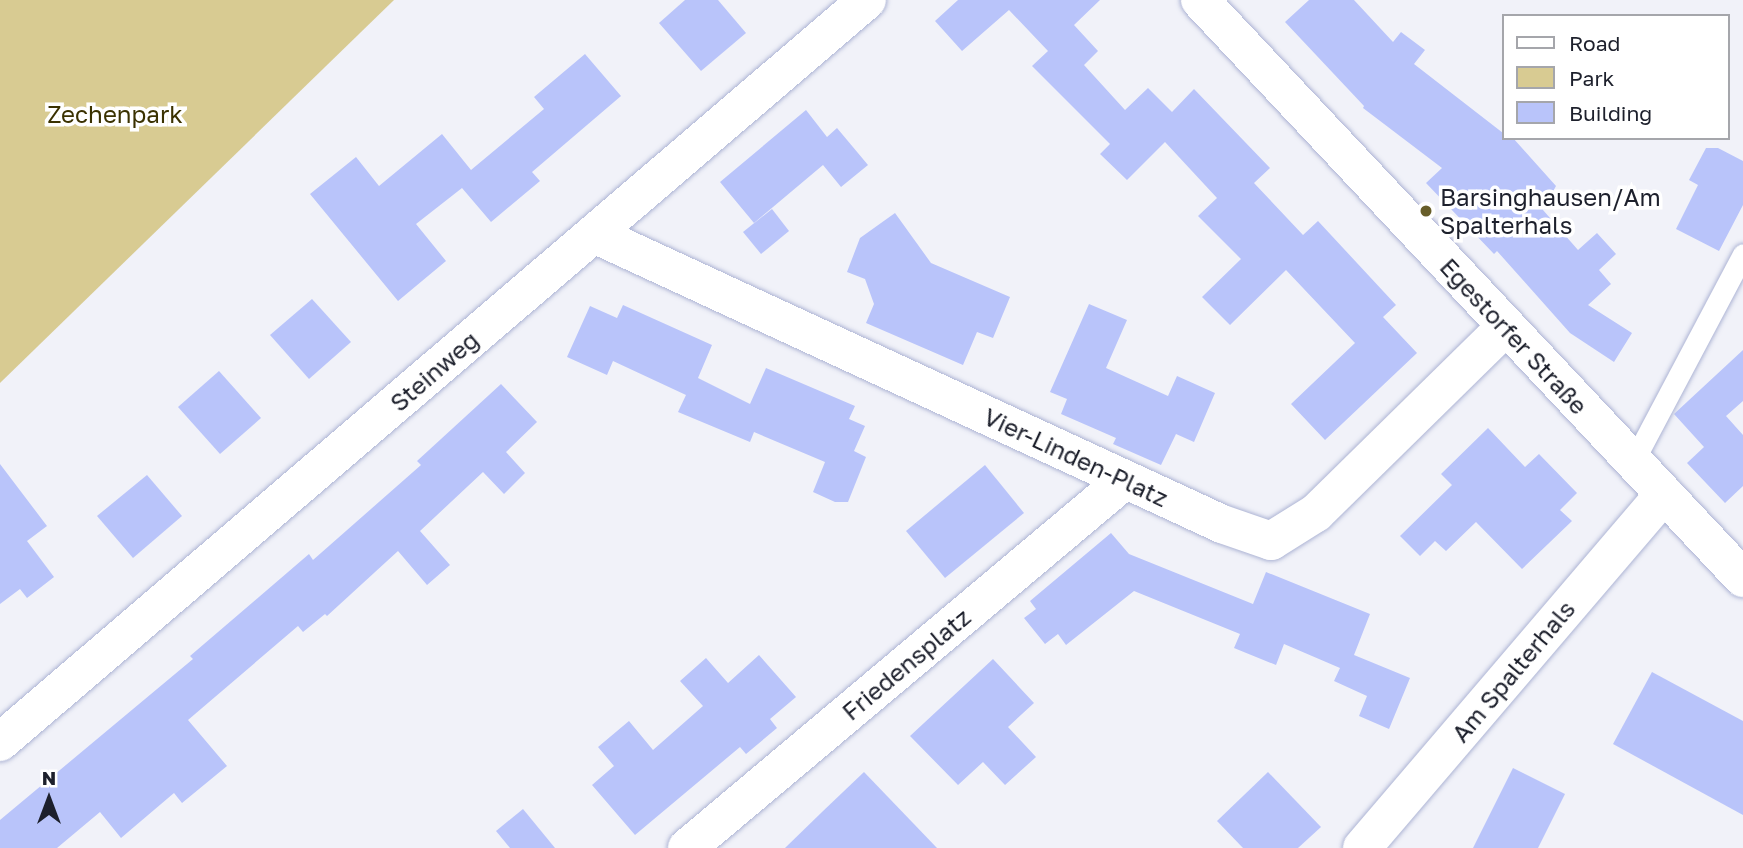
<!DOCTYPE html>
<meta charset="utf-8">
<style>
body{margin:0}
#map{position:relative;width:1743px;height:848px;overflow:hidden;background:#f1f2f9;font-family:"Golos Text",sans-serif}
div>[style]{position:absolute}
.green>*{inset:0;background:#d8cb92}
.building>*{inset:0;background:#b9c4fa}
.roads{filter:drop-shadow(0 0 2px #adb4d4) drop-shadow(0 0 2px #adb4d4)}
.lane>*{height:21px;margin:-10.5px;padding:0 10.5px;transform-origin:10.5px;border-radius:10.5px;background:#fff}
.street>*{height:38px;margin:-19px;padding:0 19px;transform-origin:19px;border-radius:19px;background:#fff}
.secondary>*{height:38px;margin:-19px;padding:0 19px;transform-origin:19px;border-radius:19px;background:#fff}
.dots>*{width:19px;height:19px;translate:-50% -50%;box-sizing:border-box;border:4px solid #fff;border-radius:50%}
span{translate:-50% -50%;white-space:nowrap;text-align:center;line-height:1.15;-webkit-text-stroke:7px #fff;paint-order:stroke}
.park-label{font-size:24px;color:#3a3100}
.poi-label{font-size:24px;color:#1d202c}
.left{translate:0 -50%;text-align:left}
.street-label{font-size:24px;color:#1d202c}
.legend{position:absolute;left:1502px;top:14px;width:228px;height:126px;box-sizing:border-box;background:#fff;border:2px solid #a5a6ab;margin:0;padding:9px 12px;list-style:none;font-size:21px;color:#1d202c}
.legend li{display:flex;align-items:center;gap:14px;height:35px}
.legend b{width:35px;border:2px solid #a5a6ab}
.north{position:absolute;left:14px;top:764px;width:70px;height:70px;-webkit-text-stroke:5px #fff;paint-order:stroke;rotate:0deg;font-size:19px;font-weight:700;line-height:28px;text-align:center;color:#1d202c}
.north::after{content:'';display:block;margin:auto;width:24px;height:32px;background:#1d202c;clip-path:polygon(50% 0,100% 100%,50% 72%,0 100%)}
</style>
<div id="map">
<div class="green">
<div style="clip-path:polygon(0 0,394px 0,0 383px)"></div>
</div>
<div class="building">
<div style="clip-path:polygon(685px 0,718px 0,746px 33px,701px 71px,659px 23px)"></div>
<div style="clip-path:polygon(958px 0,1100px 0,1074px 25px,1098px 51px,1084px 65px,1125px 110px,1148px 88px,1172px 112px,1194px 89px,1270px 168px,1254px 183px,1303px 235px,1318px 221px,1396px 305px,1383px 317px,1417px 353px,1325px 440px,1291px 404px,1355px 343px,1286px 270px,1230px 325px,1202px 297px,1241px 259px,1198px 216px,1217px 198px,1165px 142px,1127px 180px,1100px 154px,1110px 144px,1032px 66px,1048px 51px,1009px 10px,962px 51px,935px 21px)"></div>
<div style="clip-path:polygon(1309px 0,1354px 0,1393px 42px,1401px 32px,1425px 50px,1414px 64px,1503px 133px,1503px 138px,1513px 138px,1556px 186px,1543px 210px,1578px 250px,1597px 233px,1616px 254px,1599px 270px,1611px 284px,1588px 305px,1632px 333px,1614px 362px,1570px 333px,1497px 251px,1494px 254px,1426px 183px,1442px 168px,1363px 108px,1364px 106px,1285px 22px)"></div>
<div style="clip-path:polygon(585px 54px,621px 96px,532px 172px,540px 181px,491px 222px,462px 188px,416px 224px,446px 261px,398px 301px,310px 194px,356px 157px,379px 186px,442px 134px,471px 170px,544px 109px,534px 97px)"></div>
<div style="clip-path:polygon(806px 110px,827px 137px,837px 128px,868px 165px,841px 187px,823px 165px,754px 223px,720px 182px)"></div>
<div style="clip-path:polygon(1706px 148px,1718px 148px,1743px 161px,1743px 205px,1719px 251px,1676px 229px,1698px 185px,1689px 180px)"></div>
<div style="clip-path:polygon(772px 209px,789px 231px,761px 254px,743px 232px)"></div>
<div style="clip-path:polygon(895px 213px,931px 263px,1010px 297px,993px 338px,977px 332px,963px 365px,866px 323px,874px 304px,865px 279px,847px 272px,860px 238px)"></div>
<div style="clip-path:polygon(312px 299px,351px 342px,309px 379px,270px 335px)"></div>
<div style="clip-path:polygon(1089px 304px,1127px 320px,1106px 368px,1168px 396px,1177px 376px,1215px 393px,1194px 442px,1176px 434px,1161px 465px,1113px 444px,1116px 438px,1061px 414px,1067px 399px,1050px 392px)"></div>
<div style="clip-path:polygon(623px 305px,712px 345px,698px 378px,750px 404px,766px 368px,855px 406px,849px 419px,865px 426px,854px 451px,866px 457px,848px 502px,835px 502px,813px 492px,825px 462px,754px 432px,750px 442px,678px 412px,686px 395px,613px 361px,607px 375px,567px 357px,590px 306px,617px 318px)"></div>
<div style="clip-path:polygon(1743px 350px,1743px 401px,1726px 416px,1743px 435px,1743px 486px,1725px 503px,1687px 463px,1704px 447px,1674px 414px)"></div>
<div style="clip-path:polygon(219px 371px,261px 418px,220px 454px,178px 407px)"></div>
<div style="clip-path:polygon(501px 384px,537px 422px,506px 452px,525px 473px,504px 494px,483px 472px,420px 531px,450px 565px,427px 585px,398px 551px,327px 616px,325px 614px,303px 632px,298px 626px,188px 720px,227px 766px,182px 803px,174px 793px,121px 838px,100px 812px,57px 848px,0 848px,0 820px,193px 659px,190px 656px,309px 554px,313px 560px,421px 465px,417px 461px)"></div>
<div style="clip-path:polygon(1488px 428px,1525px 467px,1539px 454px,1577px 493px,1560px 510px,1572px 521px,1522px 569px,1476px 522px,1446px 551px,1435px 541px,1420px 556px,1400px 536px,1452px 485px,1441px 474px)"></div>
<div style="clip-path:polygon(0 464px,47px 526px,27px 541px,54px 577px,27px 598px,20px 589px,0 604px)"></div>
<div style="clip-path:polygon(985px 465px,1024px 513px,945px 578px,906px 531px)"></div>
<div style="clip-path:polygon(147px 475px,182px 516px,133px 558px,97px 516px)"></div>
<div style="clip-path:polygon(1111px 533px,1129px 554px,1253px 604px,1266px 572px,1370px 614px,1354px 655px,1410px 678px,1389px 729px,1359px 716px,1367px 696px,1334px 681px,1340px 668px,1284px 644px,1276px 665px,1234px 648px,1240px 634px,1134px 591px,1066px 645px,1058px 634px,1045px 644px,1024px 618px,1036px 609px,1030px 601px)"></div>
<div style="clip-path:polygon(759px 655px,796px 697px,770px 719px,777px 728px,746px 754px,740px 747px,635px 835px,592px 785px,614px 766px,598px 747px,629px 721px,653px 750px,703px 706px,680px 681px,706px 658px,728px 683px)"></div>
<div style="clip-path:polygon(993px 659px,1034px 703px,1008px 727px,1036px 757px,1005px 785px,983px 762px,958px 785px,910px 736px)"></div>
<div style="clip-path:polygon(1652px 672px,1743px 721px,1743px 815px,1613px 744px)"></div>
<div style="clip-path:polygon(1513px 768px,1565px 794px,1538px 848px,1473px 848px)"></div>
<div style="clip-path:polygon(864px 772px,937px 848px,785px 848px,822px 812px)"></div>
<div style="clip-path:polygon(1268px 772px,1321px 827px,1298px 848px,1243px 848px,1217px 821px)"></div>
<div style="clip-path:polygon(523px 809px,555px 848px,510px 848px,496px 831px)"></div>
</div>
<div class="roads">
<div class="lane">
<div style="left:1633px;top:462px;width:235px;rotate:-62.1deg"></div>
</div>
<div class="street">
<div style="left:594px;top:234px;width:692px;rotate:24.79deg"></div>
<div style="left:1222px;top:524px;width:52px;rotate:19.1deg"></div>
<div style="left:1271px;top:541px;width:53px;rotate:-31.9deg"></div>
<div style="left:1316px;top:513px;width:265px;rotate:-44.5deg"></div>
<div style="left:0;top:742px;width:1141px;rotate:-40.56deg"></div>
<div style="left:687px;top:848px;width:572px;rotate:-40.04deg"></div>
<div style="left:1362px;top:848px;width:465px;rotate:-49.5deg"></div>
</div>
<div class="secondary">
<div style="left:1200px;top:0;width:793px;rotate:46.79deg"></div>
</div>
</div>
<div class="dots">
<div style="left:1426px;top:211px;background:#675d29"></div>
</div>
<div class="park-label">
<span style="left:115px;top:114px">Zechenpark</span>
</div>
<div class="poi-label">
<span class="left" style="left:1440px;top:211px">Barsinghausen/Am<br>Spalterhals</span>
</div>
<div class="street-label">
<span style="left:1514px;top:336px;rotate:47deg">Egestorfer Straße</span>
<span style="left:434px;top:371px;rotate:-41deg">Steinweg</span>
<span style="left:1076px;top:457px;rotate:25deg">Vier-Linden-Platz</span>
<span style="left:906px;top:664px;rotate:-40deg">Friedensplatz</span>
<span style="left:1513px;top:671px;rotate:-50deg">Am Spalterhals</span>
</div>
<ul class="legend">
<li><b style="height:9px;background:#fff"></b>Road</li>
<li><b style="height:19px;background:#d8cb92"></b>Park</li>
<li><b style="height:19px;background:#b9c4fa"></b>Building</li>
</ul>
<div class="north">N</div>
</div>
